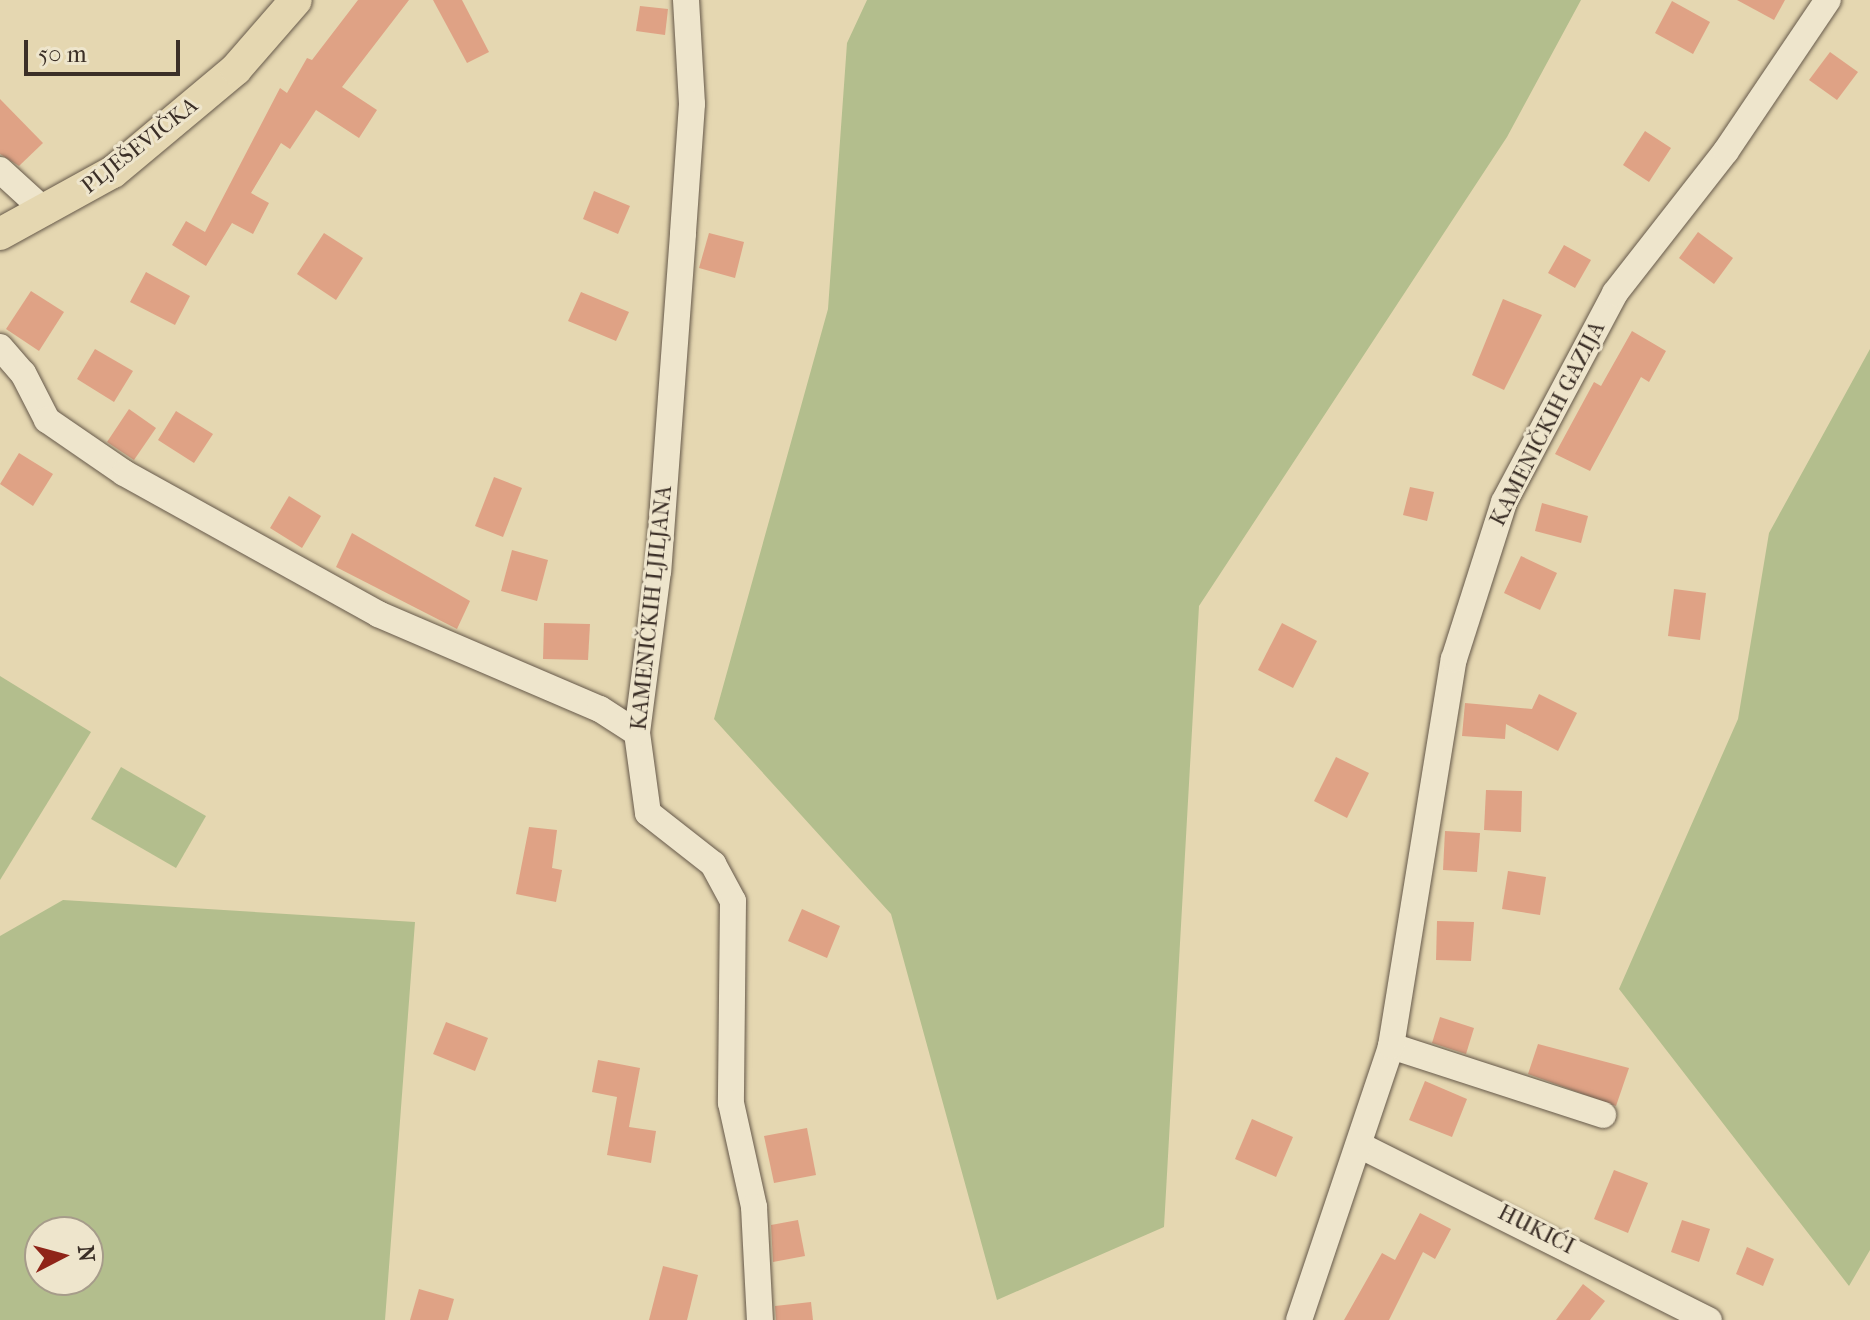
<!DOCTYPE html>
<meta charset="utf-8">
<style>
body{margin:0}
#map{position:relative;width:1870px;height:1320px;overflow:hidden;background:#e5d7b1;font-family:"IM FELL French Canon",serif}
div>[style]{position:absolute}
.green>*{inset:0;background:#b3be8d}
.building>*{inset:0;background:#dfa285}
.roads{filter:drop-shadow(0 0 2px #66594a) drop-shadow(0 0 2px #66594a)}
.minor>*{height:26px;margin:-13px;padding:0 13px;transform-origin:13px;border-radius:13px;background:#eee5cc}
.major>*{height:32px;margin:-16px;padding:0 16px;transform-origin:16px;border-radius:16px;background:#e5d7b1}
span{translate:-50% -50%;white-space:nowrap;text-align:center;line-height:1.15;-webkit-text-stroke:6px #eee5cc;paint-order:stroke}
.street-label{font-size:22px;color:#3b2f27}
.north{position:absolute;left:24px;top:1216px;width:80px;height:80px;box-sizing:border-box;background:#eee5cc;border:2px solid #a69c8a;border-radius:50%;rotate:84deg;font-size:22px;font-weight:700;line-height:32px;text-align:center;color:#3b2f27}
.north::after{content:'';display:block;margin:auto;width:28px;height:36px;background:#8f2418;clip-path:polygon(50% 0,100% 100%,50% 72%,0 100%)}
.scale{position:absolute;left:24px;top:40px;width:156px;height:36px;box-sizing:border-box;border:4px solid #3b2f27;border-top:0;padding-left:10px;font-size:24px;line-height:28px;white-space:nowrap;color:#3b2f27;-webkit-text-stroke:6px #eee5cc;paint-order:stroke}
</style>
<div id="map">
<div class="green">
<div style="clip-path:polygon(867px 0,1581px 0,1507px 137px,1199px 606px,1164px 1227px,997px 1300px,891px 914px,714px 719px,828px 309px,847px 43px)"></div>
<div style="clip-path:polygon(1870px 349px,1870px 1250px,1849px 1286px,1619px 989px,1738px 719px,1769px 533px)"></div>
<div style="clip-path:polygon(0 676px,91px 732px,0 880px)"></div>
<div style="clip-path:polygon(121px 767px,206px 816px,176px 868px,91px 819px)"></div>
<div style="clip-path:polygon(evenodd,63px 900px,415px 922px,385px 1320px,0 1320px,0 936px,63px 900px,40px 1232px,88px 1232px,88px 1280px,40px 1280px,40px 1232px)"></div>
</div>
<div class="building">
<div style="clip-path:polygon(358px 0,409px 0,342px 87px,377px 110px,359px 138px,316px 110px,290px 149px,281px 143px,251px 193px,269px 203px,253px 234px,232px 223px,206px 266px,172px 245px,186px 221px,205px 232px,280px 88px,287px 93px,307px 58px,312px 60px)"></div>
<div style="clip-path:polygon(433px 0,462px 0,489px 52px,467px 63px)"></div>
<div style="clip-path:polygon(1737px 0,1785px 0,1774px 20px)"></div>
<div style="clip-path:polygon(1672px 1px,1710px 22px,1693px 54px,1655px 33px)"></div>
<div style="clip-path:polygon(640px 6px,668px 9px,665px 35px,636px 31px)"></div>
<div style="clip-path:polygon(1830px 52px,1858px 72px,1837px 100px,1809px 80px)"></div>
<div style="clip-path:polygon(0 99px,43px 143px,19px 166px,0 154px)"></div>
<div style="clip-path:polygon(1645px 131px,1671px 148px,1649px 182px,1623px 165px)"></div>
<div style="clip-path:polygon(594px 191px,630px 206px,618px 234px,583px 219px)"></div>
<div style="clip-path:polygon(1698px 232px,1733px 258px,1714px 284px,1679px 258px)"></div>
<div style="clip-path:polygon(324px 233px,363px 258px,336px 300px,297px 274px)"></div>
<div style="clip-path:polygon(709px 233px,744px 242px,735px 278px,699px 268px)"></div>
<div style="clip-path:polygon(1564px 245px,1591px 260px,1575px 288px,1548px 273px)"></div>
<div style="clip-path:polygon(146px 272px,190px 296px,175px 325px,130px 302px)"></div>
<div style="clip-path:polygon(31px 291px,64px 312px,39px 351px,6px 329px)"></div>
<div style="clip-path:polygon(581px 292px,629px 312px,616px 341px,568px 321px)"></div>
<div style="clip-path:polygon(1503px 299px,1542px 315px,1504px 390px,1472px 375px)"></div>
<div style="clip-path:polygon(1632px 331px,1666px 351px,1649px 382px,1641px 377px,1590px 471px,1555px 454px,1594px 382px,1601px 386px)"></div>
<div style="clip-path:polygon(95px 349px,133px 371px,114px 402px,77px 379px)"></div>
<div style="clip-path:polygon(129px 409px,156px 428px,134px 460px,107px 442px)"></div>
<div style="clip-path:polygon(176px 411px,213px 434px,194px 463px,158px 440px)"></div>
<div style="clip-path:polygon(19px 453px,53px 474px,33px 506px,0 484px)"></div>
<div style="clip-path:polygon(494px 477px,522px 488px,503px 537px,475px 526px)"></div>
<div style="clip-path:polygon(1410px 487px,1434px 492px,1427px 521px,1403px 515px)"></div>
<div style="clip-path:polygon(289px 496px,321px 516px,302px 548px,270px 528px)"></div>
<div style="clip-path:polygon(1542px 503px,1588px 516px,1581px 543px,1535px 531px)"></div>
<div style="clip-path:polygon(352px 533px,470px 601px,457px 629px,336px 567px)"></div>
<div style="clip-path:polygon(512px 550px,548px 560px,537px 601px,501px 591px)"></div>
<div style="clip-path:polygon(1521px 556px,1557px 573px,1540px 610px,1504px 593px)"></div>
<div style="clip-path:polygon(1674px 589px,1706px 593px,1700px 640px,1668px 636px)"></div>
<div style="clip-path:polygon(544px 623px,590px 624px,588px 660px,543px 659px)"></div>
<div style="clip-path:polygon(1282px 623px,1317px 641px,1293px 688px,1258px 670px)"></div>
<div style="clip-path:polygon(1539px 694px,1577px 713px,1558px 751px,1506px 724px,1505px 739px,1462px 736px,1465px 703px,1532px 709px)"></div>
<div style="clip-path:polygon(1336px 757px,1369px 773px,1347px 818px,1314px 801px)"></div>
<div style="clip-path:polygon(1486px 790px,1522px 791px,1521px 832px,1484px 830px)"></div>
<div style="clip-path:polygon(529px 827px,557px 830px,552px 868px,562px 870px,556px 902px,516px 894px)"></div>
<div style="clip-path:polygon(1445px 831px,1480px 833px,1477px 872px,1443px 870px)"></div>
<div style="clip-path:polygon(1508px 871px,1546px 877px,1540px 915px,1502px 909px)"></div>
<div style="clip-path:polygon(802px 909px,840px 926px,827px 958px,788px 941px)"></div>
<div style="clip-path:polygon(1437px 921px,1474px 922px,1471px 961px,1436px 960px)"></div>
<div style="clip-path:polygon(1440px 1017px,1474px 1028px,1466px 1054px,1432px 1043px)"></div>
<div style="clip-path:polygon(446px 1022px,488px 1038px,475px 1071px,433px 1054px)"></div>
<div style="clip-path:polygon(1538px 1044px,1629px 1068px,1616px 1106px,1528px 1074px)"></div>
<div style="clip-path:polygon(598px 1060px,640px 1068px,629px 1127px,656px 1131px,651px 1163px,607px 1155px,617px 1097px,592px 1092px)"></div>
<div style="clip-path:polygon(1425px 1081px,1467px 1099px,1452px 1137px,1409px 1120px)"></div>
<div style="clip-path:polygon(1252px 1119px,1293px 1137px,1276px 1177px,1235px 1159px)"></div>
<div style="clip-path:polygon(807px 1128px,816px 1175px,774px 1183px,764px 1136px)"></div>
<div style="clip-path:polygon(1614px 1170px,1648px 1183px,1628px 1233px,1594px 1219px)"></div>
<div style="clip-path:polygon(1420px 1213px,1451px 1229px,1435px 1259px,1423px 1252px,1389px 1320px,1344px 1320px,1382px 1253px,1395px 1260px)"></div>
<div style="clip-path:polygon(798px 1220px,805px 1256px,773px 1262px,771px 1225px)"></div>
<div style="clip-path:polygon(1682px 1220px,1710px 1229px,1699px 1262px,1671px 1252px)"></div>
<div style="clip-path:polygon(1747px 1247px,1774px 1259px,1763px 1286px,1736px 1274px)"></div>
<div style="clip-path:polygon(663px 1266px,698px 1275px,687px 1320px,649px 1320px)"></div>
<div style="clip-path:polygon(1583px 1284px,1605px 1301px,1590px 1320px,1556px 1320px)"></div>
<div style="clip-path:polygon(419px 1289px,454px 1299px,448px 1320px,410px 1320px)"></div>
<div style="clip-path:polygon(811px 1302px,813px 1320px,776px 1320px,775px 1306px)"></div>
</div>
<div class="roads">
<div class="minor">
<div style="left:686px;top:0;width:104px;rotate:86.7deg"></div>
<div style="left:692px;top:104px;width:130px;rotate:94deg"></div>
<div style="left:683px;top:234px;width:338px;rotate:94.2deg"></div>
<div style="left:658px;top:571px;width:163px;rotate:97.4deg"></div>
<div style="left:637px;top:733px;width:81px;rotate:82.2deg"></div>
<div style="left:648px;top:813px;width:83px;rotate:38.1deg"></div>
<div style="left:713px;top:864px;width:42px;rotate:61.6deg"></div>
<div style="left:733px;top:901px;width:202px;rotate:90.6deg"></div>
<div style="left:731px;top:1103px;width:107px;rotate:77.5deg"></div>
<div style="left:754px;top:1207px;width:113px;rotate:87deg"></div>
<div style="left:0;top:170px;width:62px;rotate:42.4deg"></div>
<div style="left:0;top:347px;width:35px;rotate:49deg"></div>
<div style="left:23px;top:373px;width:53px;rotate:62.9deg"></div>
<div style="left:47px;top:420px;width:93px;rotate:34.5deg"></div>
<div style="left:124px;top:473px;width:291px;rotate:29deg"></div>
<div style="left:378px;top:614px;width:241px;rotate:23.2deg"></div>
<div style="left:600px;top:709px;width:44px;rotate:33deg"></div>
<div style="left:1391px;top:1046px;width:223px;rotate:18deg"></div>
<div style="left:1361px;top:1146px;width:389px;rotate:26.6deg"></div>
<div style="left:1299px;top:1320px;width:289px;rotate:-71.4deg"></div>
<div style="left:1391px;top:1046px;width:392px;rotate:-80.8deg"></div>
<div style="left:1454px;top:659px;width:165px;rotate:-72.3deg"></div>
<div style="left:1504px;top:502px;width:237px;rotate:-62deg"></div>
<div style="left:1615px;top:293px;width:180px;rotate:-52deg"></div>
<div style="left:1726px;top:151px;width:182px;rotate:-56deg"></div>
</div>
<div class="major">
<div style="left:0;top:234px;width:129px;rotate:-28.8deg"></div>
<div style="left:113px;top:172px;width:160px;rotate:-39.9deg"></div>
<div style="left:236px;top:69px;width:91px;rotate:-49deg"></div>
</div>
</div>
<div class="street-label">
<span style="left:140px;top:146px;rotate:-38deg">PLJEŠEVIČKA</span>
<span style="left:1548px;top:424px;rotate:-63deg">KAMENIČKIH GAZIJA</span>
<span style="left:652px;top:608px;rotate:-84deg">KAMENIČKIH LJILJANA</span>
<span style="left:1536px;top:1230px;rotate:27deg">HUKIĆI</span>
</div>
<div class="north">N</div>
<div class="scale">50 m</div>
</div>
